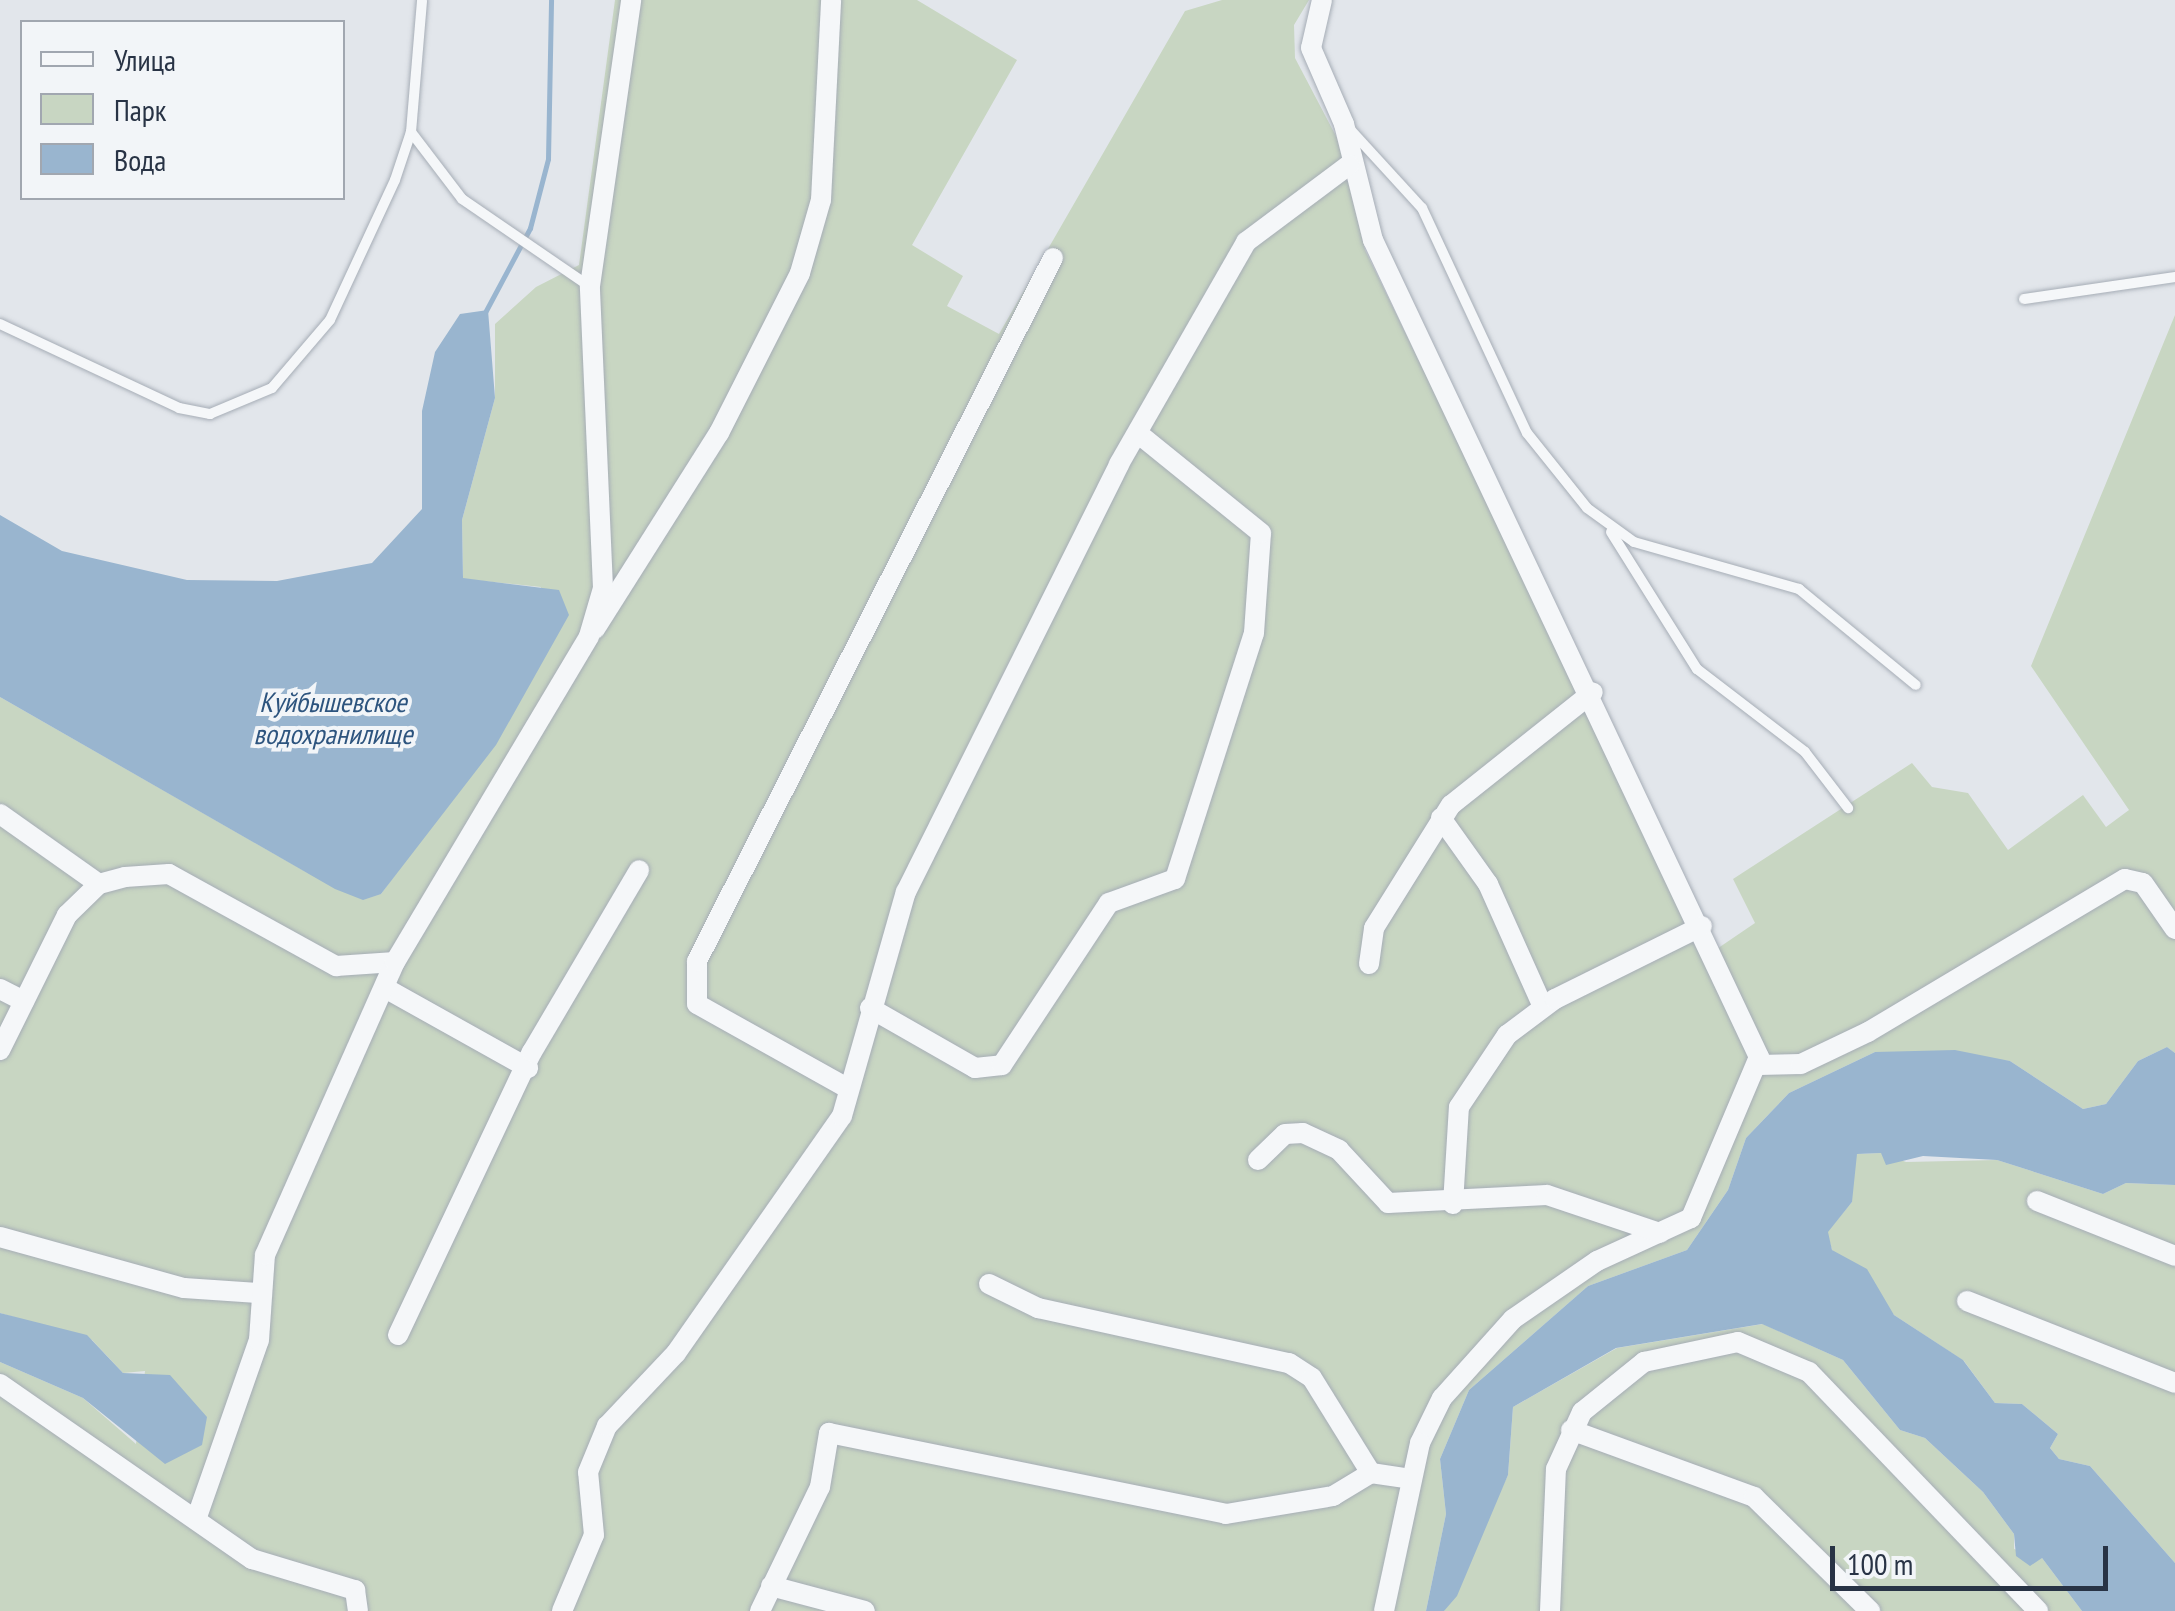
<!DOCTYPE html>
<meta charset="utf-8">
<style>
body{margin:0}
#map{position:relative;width:2175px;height:1611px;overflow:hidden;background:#e2e6eb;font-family:"PT Sans Narrow",sans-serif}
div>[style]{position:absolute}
.green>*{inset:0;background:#c8d6c2}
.water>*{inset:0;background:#99b5cf}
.stream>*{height:5px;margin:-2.5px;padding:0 2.5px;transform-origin:2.5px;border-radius:2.5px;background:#99b5cf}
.roads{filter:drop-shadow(0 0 2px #a6adb6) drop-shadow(0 0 2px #a6adb6)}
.service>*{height:10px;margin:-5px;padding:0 5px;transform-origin:5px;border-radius:5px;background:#f5f7f9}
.minor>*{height:20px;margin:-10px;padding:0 10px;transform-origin:10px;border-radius:10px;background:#f5f7f9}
span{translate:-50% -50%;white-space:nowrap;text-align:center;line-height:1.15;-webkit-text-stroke:8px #f2f5f8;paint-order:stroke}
.water-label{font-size:28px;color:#2d547e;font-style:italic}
.legend{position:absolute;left:20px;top:20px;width:325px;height:180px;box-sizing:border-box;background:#f2f5f8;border:2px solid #a1a7b0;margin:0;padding:12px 18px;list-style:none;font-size:30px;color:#283345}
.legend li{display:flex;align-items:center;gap:20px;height:50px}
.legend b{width:50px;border:2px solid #a1a7b0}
.scale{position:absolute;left:1830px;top:1546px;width:278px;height:45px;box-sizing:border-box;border:5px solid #283345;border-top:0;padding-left:12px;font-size:30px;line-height:35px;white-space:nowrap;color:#283345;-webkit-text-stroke:8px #f2f5f8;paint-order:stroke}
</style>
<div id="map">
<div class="green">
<div style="clip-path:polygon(615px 0,917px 0,1017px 60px,912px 245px,963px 276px,947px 306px,999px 334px,1185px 11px,1222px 0,1309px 0,1294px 25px,1295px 58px,1337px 138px,1365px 250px,1708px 955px,1755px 923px,1733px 879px,1912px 763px,1932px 787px,1968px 793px,2008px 850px,2083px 795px,2106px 827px,2129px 810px,2031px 666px,2175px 315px,2175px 1053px,2167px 1047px,2138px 1061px,2106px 1104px,2083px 1109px,2010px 1061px,1875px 1052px,1789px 1093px,1746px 1138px,1728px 1190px,1687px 1250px,1588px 1286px,1469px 1390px,1440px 1459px,1446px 1514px,1426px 1611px,0 1611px,0 1362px,83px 1398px,136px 1444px,145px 1371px,123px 1373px,92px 1340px,0 1313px,0 697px,306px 872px,381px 894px,512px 714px,541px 587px,463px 579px,462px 520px,495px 398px,495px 324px,536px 287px,579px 265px)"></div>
<div style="clip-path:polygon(1881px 1153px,1906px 1162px,1997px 1160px,2103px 1194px,2126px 1183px,2175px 1185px,2175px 1563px,2090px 1466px,2059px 1459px,2050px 1448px,2058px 1434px,2022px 1404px,1995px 1403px,1964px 1361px,1894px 1315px,1832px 1250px,1827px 1232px,1852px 1202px,1849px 1168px,1857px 1154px)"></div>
<div style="clip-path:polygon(1763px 1324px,1843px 1360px,1900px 1430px,1925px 1438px,1983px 1492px,2014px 1534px,2014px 1549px,2042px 1558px,2082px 1611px,1444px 1611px,1508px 1475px,1513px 1407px,1617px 1348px)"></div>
</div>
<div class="water">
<div style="clip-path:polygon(488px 310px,495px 398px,462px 520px,463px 578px,559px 590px,569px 615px,496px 745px,381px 894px,363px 900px,335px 889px,0 697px,0 515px,62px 551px,187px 580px,277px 581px,372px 563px,422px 509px,422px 411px,435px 352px,460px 314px)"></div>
<div style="clip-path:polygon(2167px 1047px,2175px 1053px,2175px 1185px,2126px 1183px,2103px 1194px,1997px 1160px,1923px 1156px,1886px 1165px,1881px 1153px,1857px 1154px,1852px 1202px,1828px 1232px,1832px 1250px,1867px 1269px,1894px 1315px,1963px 1360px,1995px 1403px,2022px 1404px,2058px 1434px,2050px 1448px,2059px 1459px,2090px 1466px,2175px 1563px,2175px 1611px,2082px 1611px,2042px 1558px,2030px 1566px,2016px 1556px,2014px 1534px,1983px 1492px,1925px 1438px,1900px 1430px,1843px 1360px,1762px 1324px,1616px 1348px,1513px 1407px,1508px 1475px,1457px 1596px,1444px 1611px,1426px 1611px,1446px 1514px,1440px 1459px,1469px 1390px,1588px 1286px,1687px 1250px,1728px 1190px,1746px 1138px,1789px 1093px,1875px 1052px,1955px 1050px,2010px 1061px,2083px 1109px,2106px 1104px,2138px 1061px)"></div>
<div style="clip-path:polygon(0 1313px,87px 1335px,123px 1373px,170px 1375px,207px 1417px,202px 1445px,165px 1464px,83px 1398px,0 1362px)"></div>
</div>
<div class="stream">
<div style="left:482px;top:318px;width:102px;rotate:-61.9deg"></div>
<div style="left:530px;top:228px;width:71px;rotate:-75.4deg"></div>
<div style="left:548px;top:159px;width:159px;rotate:-88.9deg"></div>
</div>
<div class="roads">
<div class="service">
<div style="left:1347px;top:126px;width:111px;rotate:47.6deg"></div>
<div style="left:1422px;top:208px;width:248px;rotate:65deg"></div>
<div style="left:1527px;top:433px;width:96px;rotate:51.3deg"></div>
<div style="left:1587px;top:508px;width:58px;rotate:35.9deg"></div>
<div style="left:1634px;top:542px;width:172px;rotate:15.9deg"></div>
<div style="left:1799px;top:589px;width:151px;rotate:39.4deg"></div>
<div style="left:411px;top:132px;width:84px;rotate:52.7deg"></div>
<div style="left:462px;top:199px;width:154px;rotate:34.4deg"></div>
<div style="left:2024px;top:299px;width:153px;rotate:-8.3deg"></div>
<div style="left:0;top:324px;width:198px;rotate:25.1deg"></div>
<div style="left:179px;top:408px;width:32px;rotate:11deg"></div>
<div style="left:210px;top:414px;width:67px;rotate:-22.8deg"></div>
<div style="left:272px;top:388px;width:89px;rotate:-49.5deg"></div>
<div style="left:330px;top:320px;width:154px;rotate:-65.1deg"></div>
<div style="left:395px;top:180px;width:51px;rotate:-71.6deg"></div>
<div style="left:411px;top:132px;width:132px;rotate:-85.2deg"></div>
<div style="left:1611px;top:532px;width:162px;rotate:57.9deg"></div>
<div style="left:1697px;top:669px;width:136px;rotate:37.5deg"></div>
<div style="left:1805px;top:752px;width:71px;rotate:52.5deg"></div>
</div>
<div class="minor">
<div style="left:1322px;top:0;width:49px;rotate:102.9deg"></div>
<div style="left:1311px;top:48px;width:83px;rotate:66.5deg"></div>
<div style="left:1344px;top:124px;width:120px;rotate:76deg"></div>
<div style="left:1373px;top:240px;width:904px;rotate:64.71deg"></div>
<div style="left:1759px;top:1057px;width:175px;rotate:112.9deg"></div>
<div style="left:1691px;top:1218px;width:103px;rotate:155.4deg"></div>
<div style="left:1597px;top:1261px;width:102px;rotate:145.4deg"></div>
<div style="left:1513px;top:1319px;width:106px;rotate:131.9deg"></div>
<div style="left:1442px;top:1398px;width:50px;rotate:116.1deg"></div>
<div style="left:1420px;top:1443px;width:172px;rotate:102.1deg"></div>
<div style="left:595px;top:629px;width:232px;rotate:-57.7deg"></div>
<div style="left:719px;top:433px;width:179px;rotate:-63.1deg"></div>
<div style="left:800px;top:273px;width:76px;rotate:-74deg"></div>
<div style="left:821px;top:200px;width:200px;rotate:-87.1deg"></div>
<div style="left:0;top:814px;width:121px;rotate:35.3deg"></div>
<div style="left:1441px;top:818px;width:81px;rotate:54.5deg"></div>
<div style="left:1488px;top:884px;width:135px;rotate:65.9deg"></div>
<div style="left:1369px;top:964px;width:36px;rotate:-82deg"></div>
<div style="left:1374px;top:928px;width:145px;rotate:-58deg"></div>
<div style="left:1451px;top:805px;width:181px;rotate:-38.5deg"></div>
<div style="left:385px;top:988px;width:164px;rotate:29.2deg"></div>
<div style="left:0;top:989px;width:27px;rotate:27deg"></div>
<div style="left:870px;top:1008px;width:121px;rotate:29.7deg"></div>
<div style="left:975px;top:1068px;width:27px;rotate:-6deg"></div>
<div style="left:1002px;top:1065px;width:194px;rotate:-56.6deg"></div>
<div style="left:1109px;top:903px;width:70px;rotate:-20deg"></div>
<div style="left:1175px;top:879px;width:258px;rotate:-72.2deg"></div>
<div style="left:1254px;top:633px;width:100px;rotate:-86deg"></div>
<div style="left:1261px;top:533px;width:156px;rotate:-141deg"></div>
<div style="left:0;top:1050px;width:151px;rotate:-63.6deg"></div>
<div style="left:67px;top:915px;width:45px;rotate:-44.1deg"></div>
<div style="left:99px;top:884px;width:27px;rotate:-15deg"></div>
<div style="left:125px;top:877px;width:44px;rotate:-3.9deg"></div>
<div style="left:169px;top:874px;width:191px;rotate:28.9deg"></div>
<div style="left:336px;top:966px;width:59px;rotate:-3.9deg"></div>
<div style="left:1759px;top:1065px;width:42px;rotate:-1.4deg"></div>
<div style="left:1801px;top:1064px;width:74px;rotate:-25.5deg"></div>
<div style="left:1868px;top:1032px;width:299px;rotate:-30.8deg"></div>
<div style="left:2125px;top:879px;width:18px;rotate:13deg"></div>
<div style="left:2143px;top:883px;width:56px;rotate:55.2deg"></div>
<div style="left:849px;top:1089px;width:174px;rotate:-150.8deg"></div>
<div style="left:697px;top:1004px;width:43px;rotate:-90deg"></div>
<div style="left:697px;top:961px;width:788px;rotate:-63.14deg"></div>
<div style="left:1258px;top:1160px;width:37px;rotate:-44deg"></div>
<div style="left:1285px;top:1134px;width:18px;rotate:-3deg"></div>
<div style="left:1303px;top:1133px;width:40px;rotate:25deg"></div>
<div style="left:1339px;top:1150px;width:72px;rotate:47.2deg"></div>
<div style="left:1388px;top:1203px;width:159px;rotate:-2.9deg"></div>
<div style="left:1547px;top:1195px;width:119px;rotate:18.6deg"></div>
<div style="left:2037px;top:1201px;width:149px;rotate:21.7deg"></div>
<div style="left:1453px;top:1204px;width:97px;rotate:-86.5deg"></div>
<div style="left:1459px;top:1107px;width:87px;rotate:-56.3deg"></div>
<div style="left:1507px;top:1035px;width:60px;rotate:-36.9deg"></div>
<div style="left:1555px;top:999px;width:164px;rotate:-26.4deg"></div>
<div style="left:0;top:1237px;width:191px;rotate:15.5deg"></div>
<div style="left:184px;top:1288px;width:74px;rotate:3.9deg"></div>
<div style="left:989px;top:1284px;width:55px;rotate:26.1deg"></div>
<div style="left:1038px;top:1308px;width:257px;rotate:12.4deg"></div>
<div style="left:1289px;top:1363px;width:27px;rotate:33deg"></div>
<div style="left:1312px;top:1378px;width:112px;rotate:58.2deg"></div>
<div style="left:1967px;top:1301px;width:224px;rotate:21.5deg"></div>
<div style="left:398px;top:1335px;width:313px;rotate:-64.7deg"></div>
<div style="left:532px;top:1052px;width:211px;rotate:-59.5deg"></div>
<div style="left:0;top:1384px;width:307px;rotate:34.8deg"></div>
<div style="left:252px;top:1559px;width:108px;rotate:16.8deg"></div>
<div style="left:355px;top:1590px;width:21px;rotate:82deg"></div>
<div style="left:1571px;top:1430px;width:195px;rotate:20.1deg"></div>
<div style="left:1754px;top:1497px;width:163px;rotate:44.5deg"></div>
<div style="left:198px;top:1514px;width:184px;rotate:-70.7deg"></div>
<div style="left:259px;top:1340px;width:85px;rotate:-86deg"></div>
<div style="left:265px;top:1255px;width:321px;rotate:-66.1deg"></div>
<div style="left:395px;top:962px;width:379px;rotate:-59.2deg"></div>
<div style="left:589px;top:636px;width:50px;rotate:-73.7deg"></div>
<div style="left:603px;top:588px;width:302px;rotate:-92.5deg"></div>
<div style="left:590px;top:286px;width:289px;rotate:-81.8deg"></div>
<div style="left:771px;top:1586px;width:97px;rotate:14.9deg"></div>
<div style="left:562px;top:1611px;width:82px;rotate:-67.2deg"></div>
<div style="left:594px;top:1535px;width:63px;rotate:-95.4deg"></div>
<div style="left:588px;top:1472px;width:50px;rotate:-67.6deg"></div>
<div style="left:607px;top:1426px;width:100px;rotate:-46.6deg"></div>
<div style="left:676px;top:1353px;width:289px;rotate:-55deg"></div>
<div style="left:842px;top:1116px;width:233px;rotate:-74.1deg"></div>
<div style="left:906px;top:892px;width:478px;rotate:-63.5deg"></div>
<div style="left:1119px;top:464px;width:256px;rotate:-60.2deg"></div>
<div style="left:1246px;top:242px;width:129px;rotate:-36.8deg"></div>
<div style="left:760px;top:1611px;width:138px;rotate:-64.2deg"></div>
<div style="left:820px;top:1487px;width:55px;rotate:-80.5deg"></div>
<div style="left:829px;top:1433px;width:405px;rotate:11.5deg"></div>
<div style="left:1226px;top:1514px;width:109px;rotate:-9.5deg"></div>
<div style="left:1333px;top:1496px;width:44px;rotate:-31.2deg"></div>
<div style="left:1371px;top:1473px;width:40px;rotate:8.5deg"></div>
<div style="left:1550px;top:1611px;width:142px;rotate:-87.6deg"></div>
<div style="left:1556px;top:1469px;width:63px;rotate:-65.5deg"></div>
<div style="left:1582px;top:1412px;width:80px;rotate:-38.9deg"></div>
<div style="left:1644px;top:1362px;width:96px;rotate:-12deg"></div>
<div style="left:1738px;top:1342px;width:77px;rotate:22.9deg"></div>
<div style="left:1809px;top:1372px;width:331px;rotate:46.2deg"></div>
</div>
</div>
<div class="water-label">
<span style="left:333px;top:718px">Куйбышевское<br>водохранилище</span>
</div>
<ul class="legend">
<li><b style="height:12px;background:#f5f7f9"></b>Улица</li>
<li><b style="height:28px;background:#c8d6c2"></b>Парк</li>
<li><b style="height:28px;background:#99b5cf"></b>Вода</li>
</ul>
<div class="scale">100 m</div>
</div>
